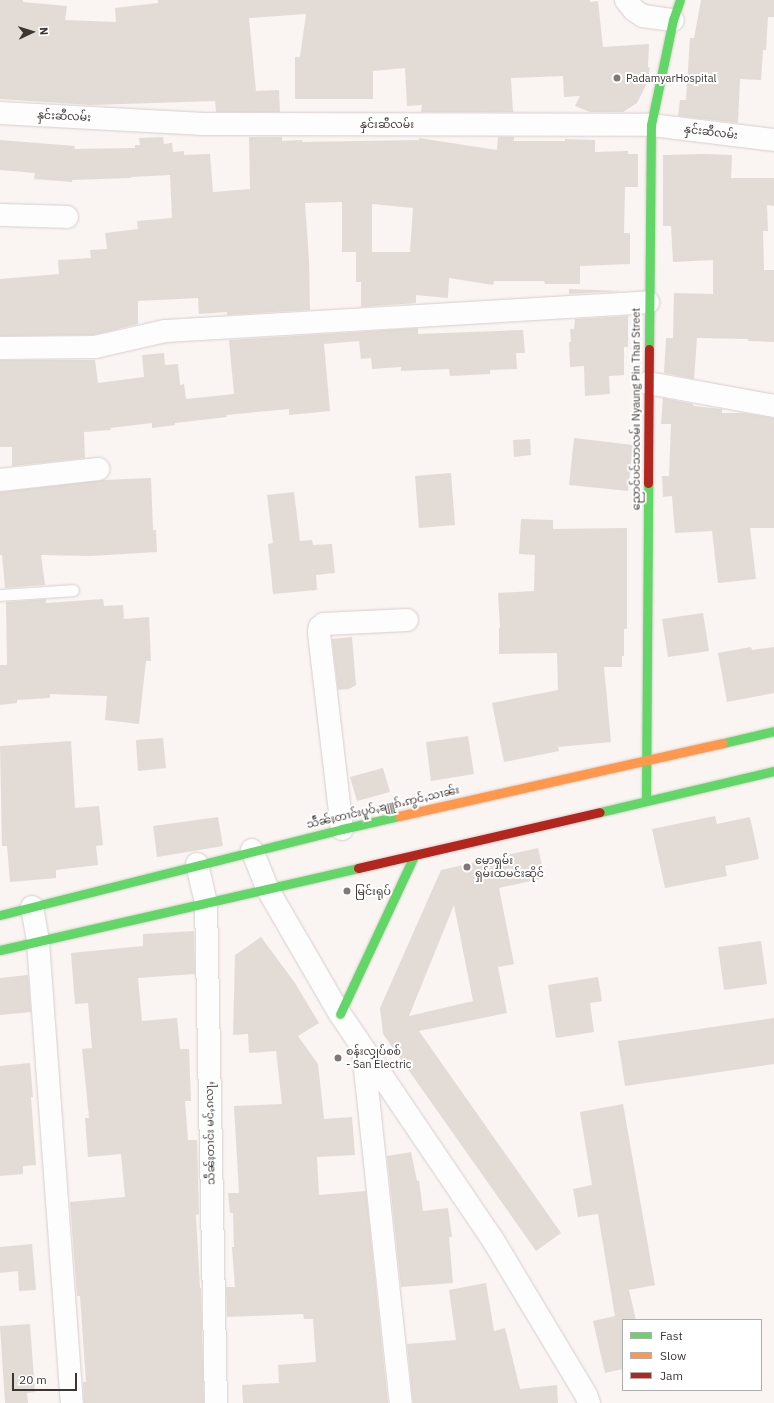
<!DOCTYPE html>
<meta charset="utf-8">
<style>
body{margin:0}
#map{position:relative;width:774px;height:1403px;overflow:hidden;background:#faf4f2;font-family:"IBM Plex Sans","Noto Sans Myanmar",sans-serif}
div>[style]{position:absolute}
.building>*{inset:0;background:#e3dbd6}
.roads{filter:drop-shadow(0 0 1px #d5cfcd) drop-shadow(0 0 1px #d5cfcd)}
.lane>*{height:11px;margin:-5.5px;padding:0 5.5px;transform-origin:5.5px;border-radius:5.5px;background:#fefdfd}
.street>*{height:22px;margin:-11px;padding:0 11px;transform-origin:11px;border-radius:11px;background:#fefdfd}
.fast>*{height:9px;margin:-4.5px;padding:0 4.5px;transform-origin:4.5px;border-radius:4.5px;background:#63d668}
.slow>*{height:9px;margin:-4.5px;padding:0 4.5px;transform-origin:4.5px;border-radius:4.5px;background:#ff974d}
.jam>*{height:9px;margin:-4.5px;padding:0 4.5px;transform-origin:4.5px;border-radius:4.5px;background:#b3261e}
.dots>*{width:11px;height:11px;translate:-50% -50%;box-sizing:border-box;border:2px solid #fff;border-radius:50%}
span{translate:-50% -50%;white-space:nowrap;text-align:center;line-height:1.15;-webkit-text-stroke:4px #fff;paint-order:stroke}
.poi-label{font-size:11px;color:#3c3633}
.left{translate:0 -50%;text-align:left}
.street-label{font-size:11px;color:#3c3633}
.legend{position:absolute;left:622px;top:1319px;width:140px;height:72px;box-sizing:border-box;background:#fff;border:1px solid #b1afad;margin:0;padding:5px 7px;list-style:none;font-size:12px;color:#3c3633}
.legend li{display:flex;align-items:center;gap:8px;height:20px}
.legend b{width:20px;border:1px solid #b1afad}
.north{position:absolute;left:12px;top:12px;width:40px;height:40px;-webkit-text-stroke:3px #fff;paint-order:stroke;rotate:86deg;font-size:11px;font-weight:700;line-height:16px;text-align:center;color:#3c3633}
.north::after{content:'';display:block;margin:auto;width:14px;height:18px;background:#3c3633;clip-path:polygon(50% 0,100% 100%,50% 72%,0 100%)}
.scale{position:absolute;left:12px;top:1373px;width:65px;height:18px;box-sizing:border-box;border:2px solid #3c3633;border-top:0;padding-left:5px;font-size:12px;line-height:14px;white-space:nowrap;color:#3c3633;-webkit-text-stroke:3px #fff;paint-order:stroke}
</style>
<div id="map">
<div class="building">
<div style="clip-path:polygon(0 0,23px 0,23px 2px,67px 6px,65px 20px,116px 22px,115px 8px,158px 3px,158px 0,307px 0,307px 5px,307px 0,590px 0,590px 2px,598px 1px,603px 47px,649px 44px,648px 67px,650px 68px,647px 83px,637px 103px,623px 112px,590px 112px,575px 106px,580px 96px,564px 97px,563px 76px,511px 78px,513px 112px,421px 112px,422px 105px,407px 106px,405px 68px,373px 71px,373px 99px,295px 99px,295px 57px,300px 57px,306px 14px,249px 18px,256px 91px,279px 90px,280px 112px,216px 112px,215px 101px,91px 105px,0 99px)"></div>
<div style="clip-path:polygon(701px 0,774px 0,774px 17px,768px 17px,766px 50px,763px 50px,761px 80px,740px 79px,738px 123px,678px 116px,680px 100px,686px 100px,690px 38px,694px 38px)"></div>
<div style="clip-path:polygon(evenodd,163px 137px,164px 144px,172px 143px,173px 152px,184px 151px,184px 155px,210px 154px,213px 192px,250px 189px,249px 137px,282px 137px,282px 141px,302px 140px,302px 142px,419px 140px,419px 138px,497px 150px,498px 137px,514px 137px,514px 141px,565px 141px,565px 139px,595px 140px,595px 152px,628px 151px,628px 154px,638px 154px,638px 187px,625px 187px,624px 233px,630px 233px,630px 264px,580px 266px,580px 284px,545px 284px,544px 281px,494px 281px,493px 285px,449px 278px,448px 298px,416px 295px,416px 303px,361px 307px,361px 282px,356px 282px,356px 252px,342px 252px,342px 202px,305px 203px,309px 260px,310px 310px,227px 315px,227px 312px,199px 314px,198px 298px,138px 301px,138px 324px,94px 335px,0 336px,0 279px,59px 274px,58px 260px,91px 258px,90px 250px,107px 249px,105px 233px,138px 229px,137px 221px,172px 218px,170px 175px,131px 177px,131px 178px,72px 180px,72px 182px,34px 179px,35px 173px,0 170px,0 140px,75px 146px,74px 149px,135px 148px,135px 145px,140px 145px,139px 138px,163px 137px,372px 204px,413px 208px,410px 252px,372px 252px,372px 204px)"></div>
<div style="clip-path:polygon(705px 154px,732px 155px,731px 178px,774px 178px,774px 206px,767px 205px,768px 231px,763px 231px,764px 270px,774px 270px,774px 342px,748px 341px,748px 339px,697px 338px,694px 379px,664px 373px,666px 338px,673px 338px,674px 293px,713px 294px,713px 260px,673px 262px,671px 226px,663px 226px,663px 155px)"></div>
<div style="clip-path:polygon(569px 289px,622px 291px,569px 294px)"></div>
<div style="clip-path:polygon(628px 316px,628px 347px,624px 347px,624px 375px,609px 376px,610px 394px,585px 396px,584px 366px,570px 367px,569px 342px,571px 342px,570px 329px,574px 329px,575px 319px)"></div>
<div style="clip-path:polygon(418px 328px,418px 334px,523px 330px,525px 353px,516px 353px,517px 369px,490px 370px,490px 374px,450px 376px,449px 369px,401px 371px,401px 367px,372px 369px,371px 358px,361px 359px,359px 341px,324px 344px,330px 411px,289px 415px,289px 409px,226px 415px,227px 417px,175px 423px,175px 425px,152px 428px,152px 423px,110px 428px,111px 430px,84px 432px,85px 458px,12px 466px,12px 447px,0 447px,0 360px,95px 360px,98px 383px,144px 377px,142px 355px,164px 353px,165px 365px,178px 364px,180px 385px,184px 384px,186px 399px,234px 394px,229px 340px)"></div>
<div style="clip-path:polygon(663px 398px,693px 404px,693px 406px,722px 409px,722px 413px,744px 413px,774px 418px,774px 528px,750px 528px,756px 579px,718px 583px,712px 531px,675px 533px,672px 496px,663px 497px,662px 476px,669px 476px,671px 424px,661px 424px)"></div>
<div style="clip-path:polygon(574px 438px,633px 445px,628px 491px,569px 485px)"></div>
<div style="clip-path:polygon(530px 439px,531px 455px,514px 457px,513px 440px)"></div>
<div style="clip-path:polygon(451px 473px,455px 525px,419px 528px,415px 476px)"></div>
<div style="clip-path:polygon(151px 478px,153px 530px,156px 530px,157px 552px,90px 556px,41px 555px,45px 585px,5px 588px,2px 555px,0 555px,0 492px,104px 480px)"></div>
<div style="clip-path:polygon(294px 492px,300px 541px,312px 540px,313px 545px,332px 544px,335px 573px,316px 575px,317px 590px,273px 594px,268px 544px,273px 543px,267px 495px)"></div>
<div style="clip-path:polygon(521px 519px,553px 520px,553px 529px,627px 528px,627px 629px,624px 629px,624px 656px,622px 656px,622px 667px,604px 667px,611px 742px,558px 747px,559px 751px,504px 762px,492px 703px,558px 690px,557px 653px,499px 654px,499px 628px,500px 628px,498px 593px,534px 591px,535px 555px,519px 554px)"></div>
<div style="clip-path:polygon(46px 599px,46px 603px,103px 599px,104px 606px,123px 605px,124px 619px,149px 617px,151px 661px,146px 661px,139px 724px,105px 720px,107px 696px,50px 694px,50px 698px,17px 700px,17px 703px,0 705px,0 665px,7px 665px,6px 602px)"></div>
<div style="clip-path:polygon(703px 613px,709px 651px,668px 657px,662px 619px)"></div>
<div style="clip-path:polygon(352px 637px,356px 685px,349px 689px,338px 690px,332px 639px)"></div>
<div style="clip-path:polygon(751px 647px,752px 650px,774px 647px,774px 693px,727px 702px,718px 653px)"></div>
<div style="clip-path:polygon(468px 736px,474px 774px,431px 781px,426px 742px)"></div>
<div style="clip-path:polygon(163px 738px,166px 768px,138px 771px,136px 740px)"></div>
<div style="clip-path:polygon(71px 741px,75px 808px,99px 806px,103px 845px,96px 846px,98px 865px,56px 870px,56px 878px,10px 882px,7px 846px,2px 846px,0 746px)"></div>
<div style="clip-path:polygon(383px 768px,390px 792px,357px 801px,350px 777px)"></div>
<div style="clip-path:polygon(715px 816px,717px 824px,750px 817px,759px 859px,725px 866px,727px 876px,665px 888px,652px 829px)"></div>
<div style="clip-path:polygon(218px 817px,223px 846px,157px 857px,153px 826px)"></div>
<div style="clip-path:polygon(evenodd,538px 848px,545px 878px,499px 888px,514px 964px,498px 967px,507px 1013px,419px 1031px,561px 1233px,536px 1251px,383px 1034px,380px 1008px,441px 870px,538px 848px,454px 905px,473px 1001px,409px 1016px,454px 905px)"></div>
<div style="clip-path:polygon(194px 931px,195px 974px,138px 978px,142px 1021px,177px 1018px,180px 1049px,189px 1049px,191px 1101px,185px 1101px,188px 1140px,197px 1140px,199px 1214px,196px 1215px,200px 1288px,201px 1288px,204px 1403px,84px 1403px,83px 1382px,86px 1382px,80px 1296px,77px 1296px,70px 1202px,125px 1197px,121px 1154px,88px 1157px,85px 1118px,89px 1118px,82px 1049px,92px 1048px,88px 1003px,75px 1004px,71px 953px,143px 946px,143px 934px)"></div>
<div style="clip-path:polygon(261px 937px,295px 983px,319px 1023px,298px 1036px,318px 1064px,324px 1119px,352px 1117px,355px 1155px,317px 1157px,319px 1195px,366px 1191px,388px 1403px,243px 1403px,242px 1385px,279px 1383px,278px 1365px,316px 1362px,313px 1319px,304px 1319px,303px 1314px,227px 1317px,226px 1287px,235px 1287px,232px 1247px,234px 1247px,233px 1213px,230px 1213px,228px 1193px,239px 1193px,234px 1106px,282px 1104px,276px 1051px,249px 1053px,248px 1034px,233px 1035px,235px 955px)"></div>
<div style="clip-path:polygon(761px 941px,767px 984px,724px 990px,718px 947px)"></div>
<div style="clip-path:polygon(28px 975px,31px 1012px,0 1015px,0 978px)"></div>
<div style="clip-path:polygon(598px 977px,602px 1001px,590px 1003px,594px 1032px,556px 1038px,548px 985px)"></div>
<div style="clip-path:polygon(774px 1018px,774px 1064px,625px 1086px,618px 1041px)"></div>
<div style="clip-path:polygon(30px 1063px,33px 1097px,31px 1097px,36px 1165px,23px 1166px,23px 1174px,0 1176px,0 1066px)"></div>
<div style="clip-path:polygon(623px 1104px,655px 1285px,629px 1290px,636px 1320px,623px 1320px,623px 1369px,605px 1373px,593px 1321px,615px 1316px,598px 1214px,578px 1217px,573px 1189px,592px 1185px,580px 1112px)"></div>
<div style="clip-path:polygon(411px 1152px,417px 1181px,419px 1180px,423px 1211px,448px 1208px,452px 1237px,449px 1237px,453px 1283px,401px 1287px,387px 1156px)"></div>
<div style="clip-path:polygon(32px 1244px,36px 1290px,19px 1291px,18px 1271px,0 1273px,0 1247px)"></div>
<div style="clip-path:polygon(486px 1283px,494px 1331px,505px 1328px,520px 1389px,557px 1385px,558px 1403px,413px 1403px,407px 1344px,456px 1340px,449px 1290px)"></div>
<div style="clip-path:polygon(30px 1324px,35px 1392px,27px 1393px,28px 1403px,5px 1403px,0 1326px)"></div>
</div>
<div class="roads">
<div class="lane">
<div style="left:0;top:595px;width:73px;rotate:-3.9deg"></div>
</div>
<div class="street">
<div style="left:626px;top:0;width:13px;rotate:51deg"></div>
<div style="left:634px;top:10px;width:11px;rotate:34deg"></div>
<div style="left:643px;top:16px;width:30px;rotate:8deg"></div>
<div style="left:0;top:113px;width:204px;rotate:3.1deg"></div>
<div style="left:204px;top:124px;width:447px;rotate:0.1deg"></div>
<div style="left:651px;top:125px;width:124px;rotate:7deg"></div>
<div style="left:0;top:215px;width:67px;rotate:1.7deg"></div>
<div style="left:0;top:348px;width:95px;rotate:-0.6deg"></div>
<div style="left:95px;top:347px;width:72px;rotate:-12.9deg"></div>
<div style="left:165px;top:331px;width:484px;rotate:-3.4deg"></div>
<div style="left:648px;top:383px;width:128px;rotate:10.3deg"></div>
<div style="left:0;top:480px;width:99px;rotate:-6.4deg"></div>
<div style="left:342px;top:829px;width:198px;rotate:-96.7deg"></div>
<div style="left:319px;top:632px;width:5px;rotate:-79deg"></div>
<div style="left:320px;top:627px;width:5px;rotate:-37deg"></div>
<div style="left:324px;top:624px;width:83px;rotate:-2.8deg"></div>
<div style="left:252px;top:850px;width:43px;rotate:68.2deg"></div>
<div style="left:268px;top:890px;width:143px;rotate:59.9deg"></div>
<div style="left:340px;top:1014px;width:273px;rotate:55.9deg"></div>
<div style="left:493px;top:1240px;width:181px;rotate:59deg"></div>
<div style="left:586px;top:1395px;width:9px;rotate:69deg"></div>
<div style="left:197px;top:864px;width:39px;rotate:77deg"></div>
<div style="left:206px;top:902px;width:501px;rotate:88.86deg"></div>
<div style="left:32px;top:907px;width:36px;rotate:80deg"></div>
<div style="left:38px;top:942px;width:462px;rotate:85.8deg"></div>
<div style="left:363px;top:1050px;width:355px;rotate:83.9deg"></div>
</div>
<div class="fast">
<div style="left:649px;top:349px;width:224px;rotate:-89.5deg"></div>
<div style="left:651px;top:125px;width:107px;rotate:-78.2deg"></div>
<div style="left:673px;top:20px;width:21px;rotate:-71deg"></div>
<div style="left:723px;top:743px;width:52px;rotate:-13.2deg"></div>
<div style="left:646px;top:801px;width:318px;rotate:-89.6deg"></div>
<div style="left:600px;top:812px;width:179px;rotate:-13.3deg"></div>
<div style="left:0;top:915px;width:353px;rotate:-14.1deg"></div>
<div style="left:342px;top:829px;width:58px;rotate:-12.8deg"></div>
<div style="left:0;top:950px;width:367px;rotate:-12.9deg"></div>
<div style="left:340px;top:1014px;width:174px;rotate:-64.9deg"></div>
</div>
<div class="slow">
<div style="left:399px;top:816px;width:332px;rotate:-12.7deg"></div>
</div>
<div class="jam">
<div style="left:648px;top:483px;width:134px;rotate:-89.6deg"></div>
<div style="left:358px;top:868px;width:248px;rotate:-13deg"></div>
</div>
</div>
<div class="dots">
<div style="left:617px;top:78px;background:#7e7876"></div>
<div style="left:467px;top:867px;background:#7e7876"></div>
<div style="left:347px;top:891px;background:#7e7876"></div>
<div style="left:338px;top:1058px;background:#7e7876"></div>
</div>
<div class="poi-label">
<span class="left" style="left:626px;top:78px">PadamyarHospital</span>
<span class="left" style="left:475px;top:867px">မောရှမ်း<br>ရှမ်းထမင်းဆိုင်</span>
<span class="left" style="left:355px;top:891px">မြင်းရုပ်</span>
<span class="left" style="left:346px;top:1058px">စန်းလျှပ်စစ်<br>- San Electric</span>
</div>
<div class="street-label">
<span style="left:64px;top:116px;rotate:3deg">နှင်းဆီလမ်း</span>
<span style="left:387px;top:124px">နှင်းဆီလမ်း</span>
<span style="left:711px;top:132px;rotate:7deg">နှင်းဆီလမ်း</span>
<span style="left:636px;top:409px;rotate:-90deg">ညောင်ပင်သာလမ်း Nyaung Pin Thar Street</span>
<span style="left:383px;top:807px;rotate:-13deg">သဵႅၼ်ႈတၢင်းပူဝ်ႇၶျူၵ်ႉဢွင်ႇသၢၼ်း</span>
<span style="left:210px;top:1133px;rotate:-91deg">သဵၼ်ႈတၢင်း မင်ႇၵလႃႇ</span>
</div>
<ul class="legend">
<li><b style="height:5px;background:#63d668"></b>Fast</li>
<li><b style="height:5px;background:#ff974d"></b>Slow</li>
<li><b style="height:5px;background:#b3261e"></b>Jam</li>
</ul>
<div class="north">N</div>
<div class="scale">20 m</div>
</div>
